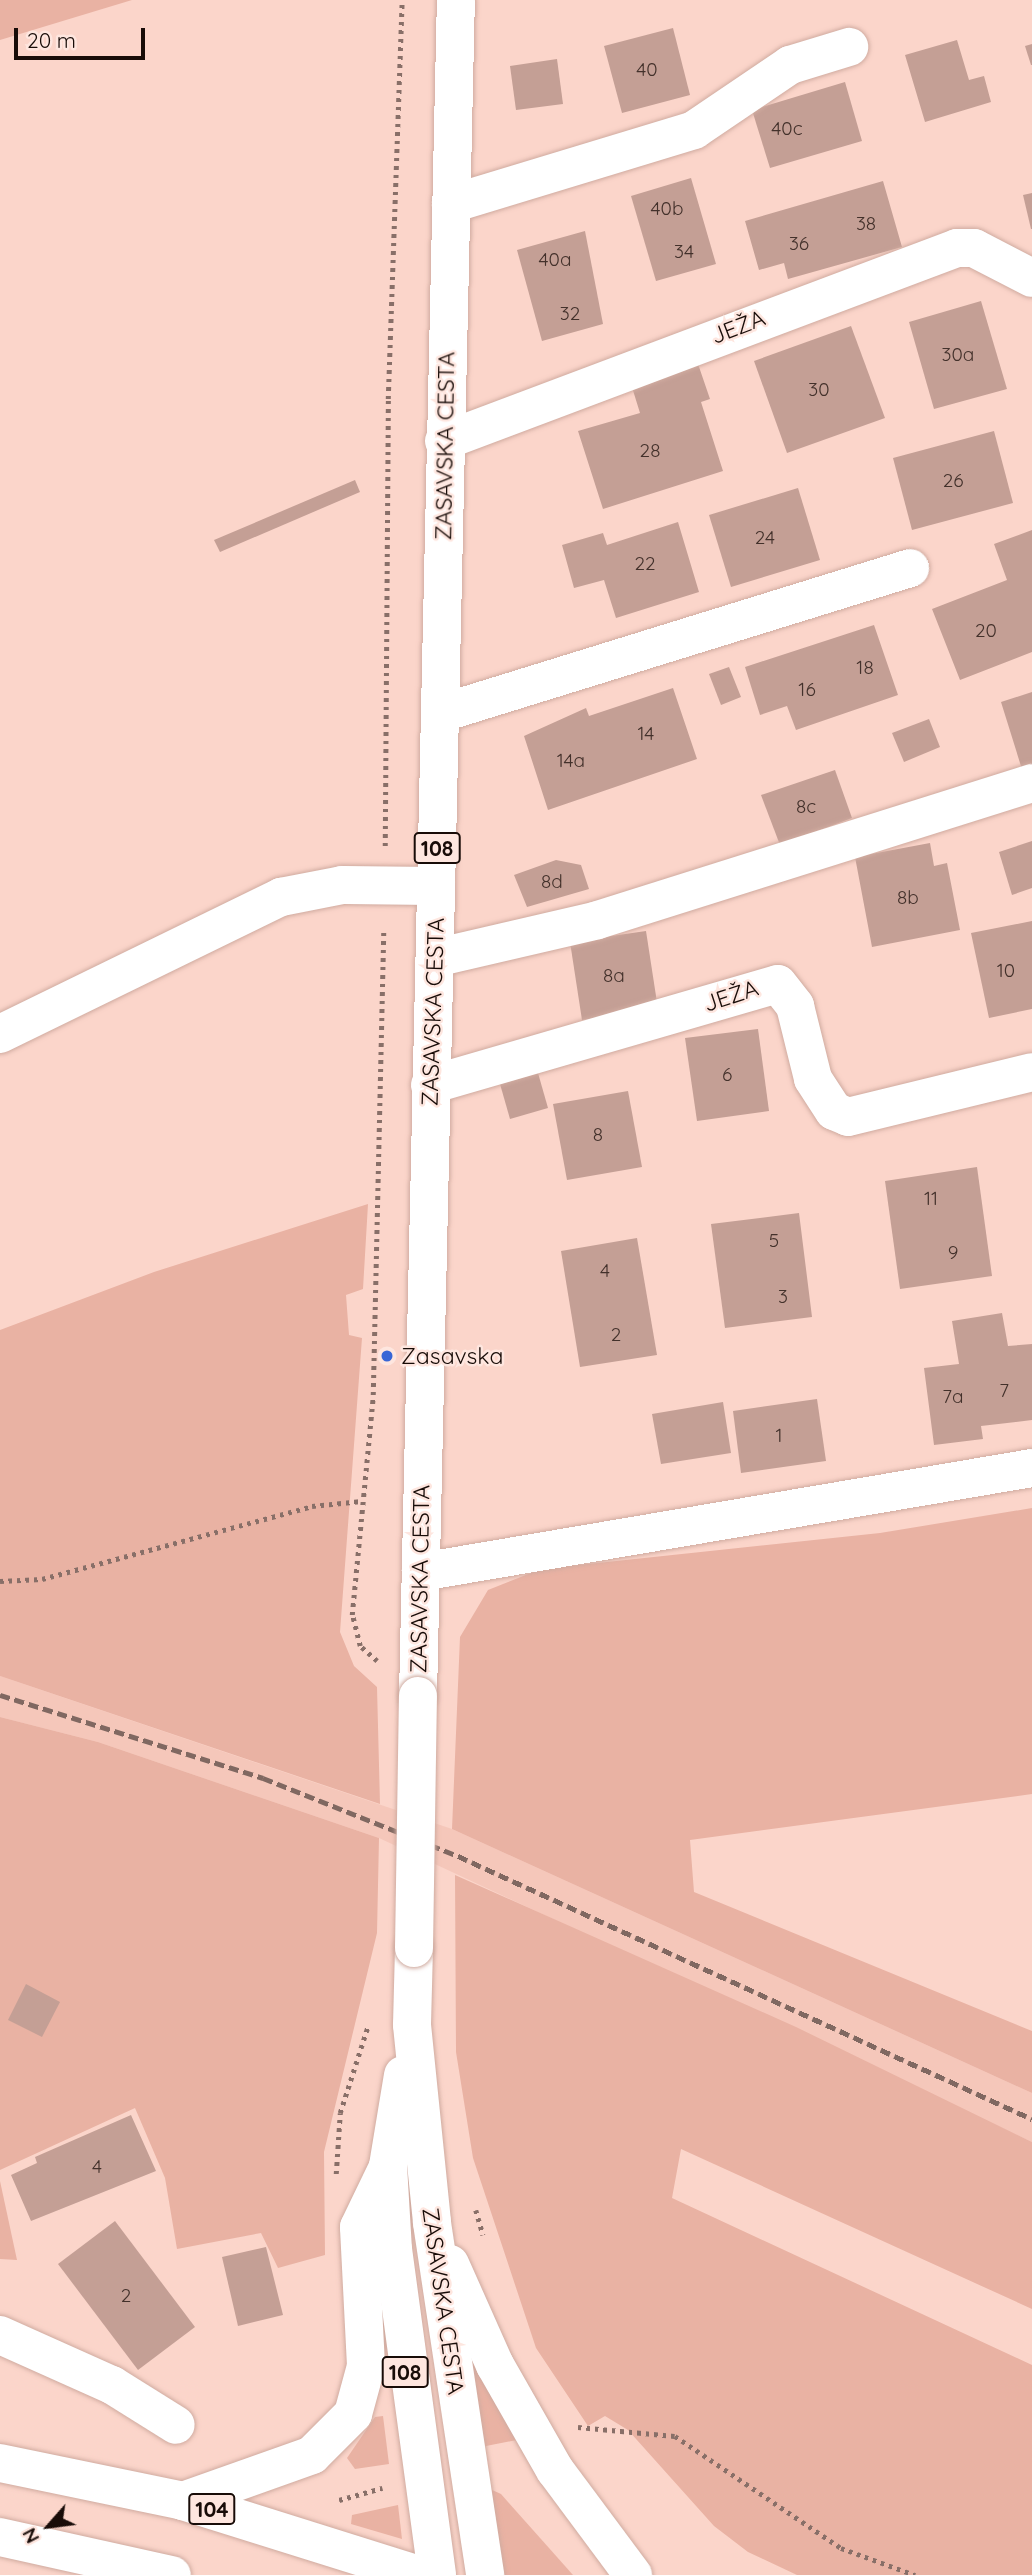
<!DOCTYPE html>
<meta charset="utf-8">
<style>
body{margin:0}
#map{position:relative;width:1032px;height:2575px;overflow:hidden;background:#fbd5ca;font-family:Quicksand,sans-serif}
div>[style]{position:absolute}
.built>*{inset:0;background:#f5c7ba}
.green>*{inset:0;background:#e9b2a3}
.building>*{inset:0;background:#c49f95}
.path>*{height:4.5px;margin-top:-2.25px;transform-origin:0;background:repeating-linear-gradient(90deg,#886f68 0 3.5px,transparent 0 8.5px)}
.roads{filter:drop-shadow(0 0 2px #d0aba0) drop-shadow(0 0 2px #d0aba0)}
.minor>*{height:38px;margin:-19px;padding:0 19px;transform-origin:19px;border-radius:19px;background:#fff}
.major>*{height:38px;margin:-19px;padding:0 19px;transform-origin:19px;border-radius:19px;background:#fff}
.rail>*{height:5px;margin-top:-2.5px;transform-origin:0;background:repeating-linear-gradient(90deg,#806861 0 10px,transparent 0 15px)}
.bridges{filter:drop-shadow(0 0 2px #d0aba0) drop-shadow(0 0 2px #d0aba0)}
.major-bridge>*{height:38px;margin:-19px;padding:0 19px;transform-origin:19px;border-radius:19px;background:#fff}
.dots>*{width:19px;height:19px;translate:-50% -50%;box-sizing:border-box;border:4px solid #fee6df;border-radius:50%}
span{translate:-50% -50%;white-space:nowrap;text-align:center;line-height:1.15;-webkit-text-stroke:5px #fee6df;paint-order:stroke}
.number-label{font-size:19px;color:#43312b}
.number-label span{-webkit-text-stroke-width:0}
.shield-label span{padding:2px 5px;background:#fee6df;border:2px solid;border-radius:5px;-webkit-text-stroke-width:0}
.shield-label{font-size:21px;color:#180c08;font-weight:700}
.street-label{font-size:23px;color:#180c08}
.poi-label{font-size:23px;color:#180c08}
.left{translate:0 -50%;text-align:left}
.north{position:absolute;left:14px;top:2491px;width:70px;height:70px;-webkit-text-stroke:5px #fee6df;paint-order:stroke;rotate:242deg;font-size:19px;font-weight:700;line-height:28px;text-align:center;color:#180c08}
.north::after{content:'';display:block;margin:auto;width:24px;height:32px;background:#180c08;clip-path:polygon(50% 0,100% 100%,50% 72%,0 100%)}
.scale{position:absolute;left:14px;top:28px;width:131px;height:32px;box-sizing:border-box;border:4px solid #180c08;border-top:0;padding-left:9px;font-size:21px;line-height:24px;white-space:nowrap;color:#180c08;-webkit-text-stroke:5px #fee6df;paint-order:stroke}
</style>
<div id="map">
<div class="built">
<div style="clip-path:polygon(0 1676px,452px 1829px,1032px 2093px,1032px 2142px,379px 1838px,98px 1742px,0 1717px)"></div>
</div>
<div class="green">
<div style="clip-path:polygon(0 0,132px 0,0 40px)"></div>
<div style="clip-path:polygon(368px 1204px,363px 1289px,346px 1295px,349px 1335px,362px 1338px,340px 1632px,354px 1666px,377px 1687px,380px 1804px,0 1676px,0 1330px,154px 1272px)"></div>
<div style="clip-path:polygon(1032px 1508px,1032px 1794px,690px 1840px,694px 1892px,1032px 2031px,1032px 2093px,452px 1829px,460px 1637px,488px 1590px,541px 1569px,880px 1533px)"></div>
<div style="clip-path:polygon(0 1717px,98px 1742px,379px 1838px,377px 1933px,324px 2152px,325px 2255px,278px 2268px,261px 2233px,177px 2249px,165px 2178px,135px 2108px,0 2170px)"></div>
<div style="clip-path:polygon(455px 1875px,796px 2027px,1032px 2142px,1032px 2309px,681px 2149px,672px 2198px,1032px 2365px,1032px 2575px,797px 2575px,748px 2552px,714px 2526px,628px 2430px,605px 2416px,588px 2426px,536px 2348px,473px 2158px,456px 2052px)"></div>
<div style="clip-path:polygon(0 2181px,17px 2260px,0 2259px)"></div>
<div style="clip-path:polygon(480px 2364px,517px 2440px,481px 2447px,468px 2367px)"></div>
<div style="clip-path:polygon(383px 2416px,389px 2464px,355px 2469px,347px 2458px,375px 2417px)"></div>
<div style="clip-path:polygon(490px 2489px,501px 2494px,573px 2575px,504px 2575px)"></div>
<div style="clip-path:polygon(398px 2505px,402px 2539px,351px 2524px,352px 2515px)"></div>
</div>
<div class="building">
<div style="clip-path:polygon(673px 28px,690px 95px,622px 113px,604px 46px)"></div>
<div style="clip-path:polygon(957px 40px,969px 80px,984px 76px,991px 102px,925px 122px,905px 55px)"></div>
<div style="clip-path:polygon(1032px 44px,1032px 65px,1031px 65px,1025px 46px)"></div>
<div style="clip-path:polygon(557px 59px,563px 104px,516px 110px,510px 66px)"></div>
<div style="clip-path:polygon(845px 82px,862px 141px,770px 168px,752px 110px)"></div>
<div style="clip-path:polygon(691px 178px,716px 264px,656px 281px,631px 196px)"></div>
<div style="clip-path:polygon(883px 181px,902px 247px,788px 279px,784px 263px,759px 270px,745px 221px)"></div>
<div style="clip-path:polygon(1032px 193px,1032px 229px,1031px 229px,1023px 195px)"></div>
<div style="clip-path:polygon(585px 231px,603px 324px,542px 341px,517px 250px)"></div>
<div style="clip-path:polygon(981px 301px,1007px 389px,934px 409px,909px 322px)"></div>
<div style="clip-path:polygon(851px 326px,885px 418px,787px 453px,754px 361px)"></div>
<div style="clip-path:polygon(697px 361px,710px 399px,701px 402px,723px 471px,603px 509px,578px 431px,640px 413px,631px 384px)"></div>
<div style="clip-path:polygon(994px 431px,1013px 503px,912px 530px,893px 458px)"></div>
<div style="clip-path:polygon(355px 480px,360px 492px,220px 552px,214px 540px)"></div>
<div style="clip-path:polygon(798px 488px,820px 560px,731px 587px,709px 515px)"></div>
<div style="clip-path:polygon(678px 522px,699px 592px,616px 618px,604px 580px,574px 588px,562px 545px,603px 533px,607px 545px)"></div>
<div style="clip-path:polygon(1032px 530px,1032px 652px,960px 680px,932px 609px,1007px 580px,994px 544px)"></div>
<div style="clip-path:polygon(874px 625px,898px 695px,796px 730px,787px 706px,760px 715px,745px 667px)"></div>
<div style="clip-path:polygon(729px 667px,741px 697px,721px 705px,709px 674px)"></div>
<div style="clip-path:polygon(673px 688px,697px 759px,548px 810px,524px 736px,586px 708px,589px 716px)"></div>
<div style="clip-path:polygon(1032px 692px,1032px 776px,1025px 779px,1001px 702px)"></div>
<div style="clip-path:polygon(929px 719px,940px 747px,904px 762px,892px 733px)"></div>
<div style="clip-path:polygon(835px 770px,852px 818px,780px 845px,761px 795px)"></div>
<div style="clip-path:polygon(1032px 841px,1032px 888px,1012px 895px,999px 852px)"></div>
<div style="clip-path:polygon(930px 843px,934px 866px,947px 863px,960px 930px,872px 947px,855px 857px)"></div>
<div style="clip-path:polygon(556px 860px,581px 865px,589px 889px,527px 907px,514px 875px)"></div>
<div style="clip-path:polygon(1032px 921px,1032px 1009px,989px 1018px,971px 933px)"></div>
<div style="clip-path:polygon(646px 931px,658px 1009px,582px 1020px,570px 942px)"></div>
<div style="clip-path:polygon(758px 1029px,769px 1111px,697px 1121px,685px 1038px)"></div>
<div style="clip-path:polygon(538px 1073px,548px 1108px,510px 1119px,500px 1084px)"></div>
<div style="clip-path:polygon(628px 1091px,642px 1167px,567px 1180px,553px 1104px)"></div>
<div style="clip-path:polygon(977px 1167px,992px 1276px,900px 1289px,885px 1181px)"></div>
<div style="clip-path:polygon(799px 1213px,812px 1317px,725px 1328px,711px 1224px)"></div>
<div style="clip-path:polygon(637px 1238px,657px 1355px,580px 1367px,561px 1251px)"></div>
<div style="clip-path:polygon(1002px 1313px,1008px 1346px,1032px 1344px,1032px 1420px,981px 1426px,983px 1439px,934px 1445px,924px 1368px,959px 1364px,952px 1321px)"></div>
<div style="clip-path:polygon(817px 1399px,826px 1461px,741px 1473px,733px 1411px)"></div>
<div style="clip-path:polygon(723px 1402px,731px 1453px,661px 1464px,652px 1414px)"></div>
<div style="clip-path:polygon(26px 1984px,60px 2002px,42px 2037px,8px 2020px)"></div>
<div style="clip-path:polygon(131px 2115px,156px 2171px,31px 2221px,11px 2175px,37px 2163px,35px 2157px)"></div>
<div style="clip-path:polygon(115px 2221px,195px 2327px,138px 2370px,58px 2264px)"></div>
<div style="clip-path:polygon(266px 2247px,283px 2315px,238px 2326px,222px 2257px)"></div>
</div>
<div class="path">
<div style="left:385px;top:846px;width:447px;rotate:-89.6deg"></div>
<div style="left:388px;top:399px;width:399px;rotate:-88deg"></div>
<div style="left:0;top:1581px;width:42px;rotate:-2.7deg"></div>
<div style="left:42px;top:1579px;width:280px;rotate:-15.1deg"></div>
<div style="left:312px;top:1506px;width:50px;rotate:-5.7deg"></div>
<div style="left:377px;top:1661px;width:23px;rotate:-139deg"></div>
<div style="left:360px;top:1646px;width:32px;rotate:-104deg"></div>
<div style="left:352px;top:1615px;width:221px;rotate:-84.5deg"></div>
<div style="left:373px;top:1395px;width:467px;rotate:-88.7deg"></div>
<div style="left:336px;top:2174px;width:61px;rotate:-86.2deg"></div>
<div style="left:340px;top:2113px;width:91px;rotate:-72.2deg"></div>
<div style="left:476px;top:2210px;width:26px;rotate:74deg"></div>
<div style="left:578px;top:2427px;width:97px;rotate:5.3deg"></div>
<div style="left:675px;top:2436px;width:200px;rotate:34deg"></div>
<div style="left:841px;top:2548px;width:79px;rotate:20deg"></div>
<div style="left:339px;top:2500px;width:45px;rotate:-15.6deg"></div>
</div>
<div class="roads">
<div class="minor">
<div style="left:451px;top:204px;width:254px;rotate:-16.9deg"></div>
<div style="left:694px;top:130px;width:116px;rotate:-34.1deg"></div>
<div style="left:790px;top:65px;width:62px;rotate:-17deg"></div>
<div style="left:444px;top:441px;width:548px;rotate:-20.62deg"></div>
<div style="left:957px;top:248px;width:17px"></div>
<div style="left:974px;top:248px;width:65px;rotate:27.3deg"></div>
<div style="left:442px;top:713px;width:490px;rotate:-17.2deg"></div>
<div style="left:435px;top:958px;width:167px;rotate:-13.1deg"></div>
<div style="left:598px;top:920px;width:455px;rotate:-17.5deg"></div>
<div style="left:0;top:1034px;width:313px;rotate:-26deg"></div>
<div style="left:281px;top:897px;width:62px;rotate:-11.1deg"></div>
<div style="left:342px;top:885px;width:94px;rotate:0.6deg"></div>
<div style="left:430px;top:1085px;width:362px;rotate:-16.2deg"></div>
<div style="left:778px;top:984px;width:28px;rotate:52deg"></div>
<div style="left:795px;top:1006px;width:75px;rotate:76.1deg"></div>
<div style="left:813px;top:1079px;width:38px;rotate:57deg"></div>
<div style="left:834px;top:1111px;width:15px;rotate:23deg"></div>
<div style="left:848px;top:1117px;width:189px;rotate:-13.7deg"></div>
<div style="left:421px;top:1572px;width:620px;rotate:-9.66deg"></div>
<div style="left:0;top:2335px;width:123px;rotate:24.1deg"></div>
<div style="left:112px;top:2385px;width:75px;rotate:32deg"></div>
</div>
<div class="major">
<div style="left:418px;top:1696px;width:1696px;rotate:-88.72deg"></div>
<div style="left:414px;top:1948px;width:77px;rotate:91.5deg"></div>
<div style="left:412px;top:2025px;width:199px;rotate:84.2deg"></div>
<div style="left:432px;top:2223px;width:356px;rotate:81.4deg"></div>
<div style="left:403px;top:2075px;width:92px;rotate:99.4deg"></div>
<div style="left:388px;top:2166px;width:83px;rotate:86.6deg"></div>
<div style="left:393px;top:2249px;width:329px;rotate:82.3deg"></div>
<div style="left:450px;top:2264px;width:111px;rotate:66deg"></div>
<div style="left:495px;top:2365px;width:121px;rotate:60.3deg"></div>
<div style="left:555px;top:2470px;width:131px;rotate:53.4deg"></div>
<div style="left:0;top:2463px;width:187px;rotate:11.7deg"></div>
<div style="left:183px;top:2501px;width:247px;rotate:17.4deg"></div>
<div style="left:183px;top:2501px;width:137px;rotate:-19.6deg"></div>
<div style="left:312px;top:2455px;width:58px;rotate:-45deg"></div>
<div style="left:353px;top:2414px;width:50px;rotate:-74.8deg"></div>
<div style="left:366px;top:2366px;width:139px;rotate:-92.9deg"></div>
<div style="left:359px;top:2227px;width:62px;rotate:-64.3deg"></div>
<div style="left:0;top:2537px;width:176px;rotate:12.5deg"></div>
</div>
</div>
<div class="rail">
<div style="left:0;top:1695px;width:276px;rotate:17.5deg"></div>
<div style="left:263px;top:1778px;width:210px;rotate:21.8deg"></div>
<div style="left:458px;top:1856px;width:631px;rotate:24.62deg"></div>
</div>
<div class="bridges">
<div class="major-bridge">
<div style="left:414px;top:1948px;width:252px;rotate:-89.1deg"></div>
</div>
</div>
<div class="dots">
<div style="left:387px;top:1356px;background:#3866d6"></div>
</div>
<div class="number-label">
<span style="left:647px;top:70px">40</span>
<span style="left:787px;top:129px">40c</span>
<span style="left:667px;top:209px">40b</span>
<span style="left:866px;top:224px">38</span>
<span style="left:799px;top:244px">36</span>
<span style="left:684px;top:252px">34</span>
<span style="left:555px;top:260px">40a</span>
<span style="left:570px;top:314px">32</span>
<span style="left:958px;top:355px">30a</span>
<span style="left:819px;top:390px">30</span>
<span style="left:650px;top:451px">28</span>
<span style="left:953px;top:481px">26</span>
<span style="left:765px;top:538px">24</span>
<span style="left:645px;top:564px">22</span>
<span style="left:986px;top:631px">20</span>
<span style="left:865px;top:668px">18</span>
<span style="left:807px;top:690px">16</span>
<span style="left:646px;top:734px">14</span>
<span style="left:571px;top:761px">14a</span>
<span style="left:806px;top:807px">8c</span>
<span style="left:552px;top:882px">8d</span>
<span style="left:908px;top:898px">8b</span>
<span style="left:1006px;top:971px">10</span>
<span style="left:614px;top:976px">8a</span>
<span style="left:727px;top:1075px">6</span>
<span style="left:598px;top:1135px">8</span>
<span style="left:931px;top:1199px">11</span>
<span style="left:774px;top:1241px">5</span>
<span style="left:953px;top:1253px">9</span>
<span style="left:605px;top:1271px">4</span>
<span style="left:783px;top:1297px">3</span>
<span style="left:616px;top:1335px">2</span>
<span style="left:1004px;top:1391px">7</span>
<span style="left:953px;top:1397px">7a</span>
<span style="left:779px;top:1436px">1</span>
<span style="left:97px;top:2167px">4</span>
<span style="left:126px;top:2296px">2</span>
</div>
<div class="shield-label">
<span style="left:437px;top:848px">108</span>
<span style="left:405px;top:2372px">108</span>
<span style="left:212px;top:2509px">104</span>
</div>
<div class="street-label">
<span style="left:738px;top:327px;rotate:-21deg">JEŽA</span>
<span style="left:445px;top:446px;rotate:-89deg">ZASAVSKA CESTA</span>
<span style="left:731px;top:996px;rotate:-18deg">JEŽA</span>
<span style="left:433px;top:1012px;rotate:-88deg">ZASAVSKA CESTA</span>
<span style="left:420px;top:1579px;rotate:-89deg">ZASAVSKA CESTA</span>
<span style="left:443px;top:2301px;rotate:82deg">ZASAVSKA CESTA</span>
</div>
<div class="poi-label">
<span class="left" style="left:401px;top:1356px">Zasavska</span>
</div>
<div class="north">N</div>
<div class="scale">20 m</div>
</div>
